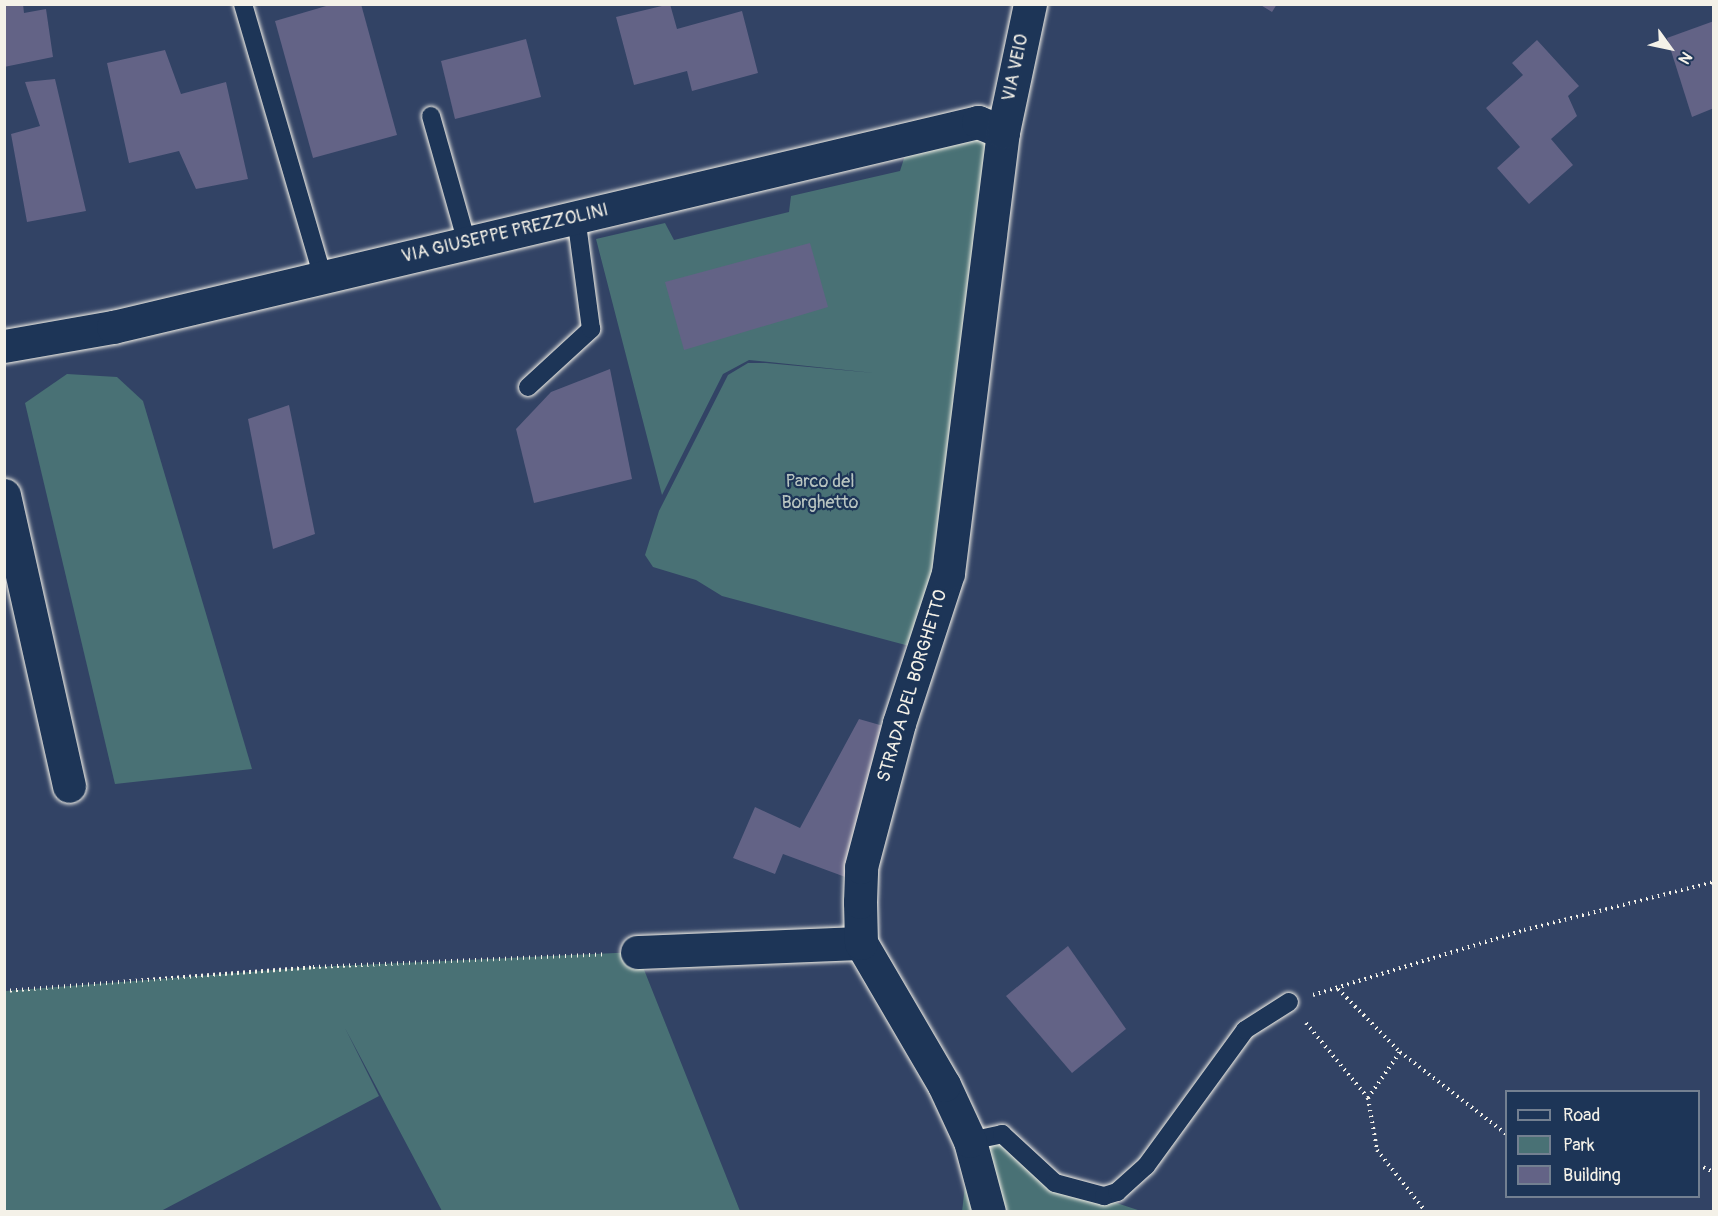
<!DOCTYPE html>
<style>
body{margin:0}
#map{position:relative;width:1718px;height:1216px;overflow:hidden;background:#324365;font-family:Pangolin,sans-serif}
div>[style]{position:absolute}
.green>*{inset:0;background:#497175}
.building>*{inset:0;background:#636386}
.path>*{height:4px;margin-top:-2px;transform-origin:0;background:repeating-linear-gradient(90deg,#f4f1e8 0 1.5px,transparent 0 6px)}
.roads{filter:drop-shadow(0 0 2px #f4f1e8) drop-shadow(0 0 2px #f4f1e8)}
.service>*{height:18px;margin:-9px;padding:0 9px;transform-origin:9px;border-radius:9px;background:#1d3557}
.minor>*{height:33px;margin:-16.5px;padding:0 16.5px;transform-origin:16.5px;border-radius:16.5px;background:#1d3557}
span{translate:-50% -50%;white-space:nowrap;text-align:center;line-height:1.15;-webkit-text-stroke:4.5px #1d3557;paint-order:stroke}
.street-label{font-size:18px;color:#f4f1e8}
.park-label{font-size:18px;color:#b8c4c0}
.frame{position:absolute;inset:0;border:6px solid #f4f1e8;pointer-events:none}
.legend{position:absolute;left:1505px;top:1090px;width:195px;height:108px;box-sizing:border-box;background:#1d3557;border:2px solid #738091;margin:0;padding:8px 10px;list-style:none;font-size:18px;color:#f4f1e8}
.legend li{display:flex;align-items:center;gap:12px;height:30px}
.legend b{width:30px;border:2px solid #738091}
.north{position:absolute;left:1640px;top:18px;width:60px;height:60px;-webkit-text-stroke:4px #1d3557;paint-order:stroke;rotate:123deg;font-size:16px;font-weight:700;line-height:24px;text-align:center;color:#f4f1e8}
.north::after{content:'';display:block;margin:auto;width:21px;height:27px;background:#f4f1e8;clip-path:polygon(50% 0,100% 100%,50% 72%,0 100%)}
</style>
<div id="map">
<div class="green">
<div style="clip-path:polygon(994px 138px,936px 567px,913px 647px,722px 596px,696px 580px,653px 567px,645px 555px,659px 511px,728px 375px,748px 363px,766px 363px,874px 373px,749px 360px,723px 374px,662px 495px,596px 239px,665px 223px,674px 240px,789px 212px,791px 196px,900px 171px,909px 143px)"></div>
<div style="clip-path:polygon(67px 374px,117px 377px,143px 401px,252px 769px,115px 784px,25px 403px)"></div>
<div style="clip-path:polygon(637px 952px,740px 1211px,442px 1211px,345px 1028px,379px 1096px,161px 1211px,5px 1212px,5px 991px,313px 967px)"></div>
<div style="clip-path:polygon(1002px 1134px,1055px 1183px,1141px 1211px,962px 1212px,970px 1141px)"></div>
</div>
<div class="building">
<div style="clip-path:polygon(4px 4px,23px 4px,24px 13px,46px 9px,53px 57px,4px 67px)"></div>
<div style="clip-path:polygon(333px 4px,361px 4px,397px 135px,313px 158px,275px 21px)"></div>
<div style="clip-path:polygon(670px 4px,677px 29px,742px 11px,758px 73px,692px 91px,687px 71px,634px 85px,616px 17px)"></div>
<div style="clip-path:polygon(1259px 4px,1277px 4px,1272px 12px)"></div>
<div style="clip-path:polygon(1714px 21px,1714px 108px,1692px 117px,1667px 38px)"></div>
<div style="clip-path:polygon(526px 39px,541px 97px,455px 119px,441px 61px)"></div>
<div style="clip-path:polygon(1537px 40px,1579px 86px,1568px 96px,1577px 116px,1551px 139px,1573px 165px,1529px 204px,1497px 168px,1520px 147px,1486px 108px,1523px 75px,1512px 63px)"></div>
<div style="clip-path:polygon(165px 50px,181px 94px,226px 82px,248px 179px,196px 189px,179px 151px,129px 163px,107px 63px)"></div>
<div style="clip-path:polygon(55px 79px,86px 211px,27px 222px,11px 134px,40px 126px,25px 82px)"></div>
<div style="clip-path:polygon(810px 243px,828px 307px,684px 350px,665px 282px)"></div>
<div style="clip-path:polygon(610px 369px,632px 479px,534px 503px,516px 429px,551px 392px)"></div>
<div style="clip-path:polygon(289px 405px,315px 534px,273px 549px,248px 419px)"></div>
<div style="clip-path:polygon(859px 719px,887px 727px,848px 878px,783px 854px,775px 874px,733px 858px,755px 807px,800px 828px)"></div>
<div style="clip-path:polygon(1068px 946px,1126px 1029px,1072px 1073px,1006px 996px)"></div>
</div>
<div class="path">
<div style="left:1338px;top:989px;width:88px;rotate:45.5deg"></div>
<div style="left:1400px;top:1052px;width:134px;rotate:37.7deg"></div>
<div style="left:4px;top:991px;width:310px;rotate:-4.4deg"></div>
<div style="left:313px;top:967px;width:293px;rotate:-2.5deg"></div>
<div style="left:1313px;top:995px;width:221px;rotate:-17.1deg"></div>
<div style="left:1524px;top:930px;width:196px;rotate:-14.2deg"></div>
<div style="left:1306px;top:1023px;width:97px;rotate:50.4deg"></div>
<div style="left:1368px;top:1098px;width:53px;rotate:80.2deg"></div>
<div style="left:1377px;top:1150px;width:79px;rotate:51.7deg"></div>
<div style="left:1368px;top:1098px;width:56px;rotate:-55.2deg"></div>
<div style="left:1698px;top:1165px;width:17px;rotate:24deg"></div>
</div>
<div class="roads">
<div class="service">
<div style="left:243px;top:4px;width:284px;rotate:73.7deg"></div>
<div style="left:431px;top:116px;width:132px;rotate:74.2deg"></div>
<div style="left:528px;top:387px;width:86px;rotate:-42.6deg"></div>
<div style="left:591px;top:329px;width:113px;rotate:-97.6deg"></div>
<div style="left:970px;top:1141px;width:33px;rotate:-12deg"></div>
<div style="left:1002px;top:1134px;width:72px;rotate:42.8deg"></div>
<div style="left:1055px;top:1183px;width:51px;rotate:14.9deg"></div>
<div style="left:1104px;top:1196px;width:14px;rotate:-17deg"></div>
<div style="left:1117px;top:1192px;width:39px;rotate:-42deg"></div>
<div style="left:1146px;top:1166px;width:168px;rotate:-53.9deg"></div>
<div style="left:1245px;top:1030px;width:52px;rotate:-32.5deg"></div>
</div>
<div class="minor">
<div style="left:4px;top:346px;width:111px;rotate:-9.9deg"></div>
<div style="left:113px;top:327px;width:889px;rotate:-13.33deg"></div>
<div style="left:978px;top:122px;width:27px;rotate:22deg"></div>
<div style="left:4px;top:495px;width:298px;rotate:77.4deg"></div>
<div style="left:637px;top:952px;width:224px;rotate:-2.3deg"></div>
<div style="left:989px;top:1212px;width:73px;rotate:-105deg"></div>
<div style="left:970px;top:1141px;width:62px;rotate:-114.9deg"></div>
<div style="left:944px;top:1085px;width:164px;rotate:-120.3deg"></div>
<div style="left:861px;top:943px;width:41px;rotate:-91.4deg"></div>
<div style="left:860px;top:902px;width:35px;rotate:-88deg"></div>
<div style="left:861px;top:867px;width:149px;rotate:-75.2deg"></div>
<div style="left:899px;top:723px;width:158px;rotate:-71.9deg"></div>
<div style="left:948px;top:573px;width:444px;rotate:-82.9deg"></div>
<div style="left:1003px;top:132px;width:131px;rotate:-78.1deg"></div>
</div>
</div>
<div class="street-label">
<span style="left:1016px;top:68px;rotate:-78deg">VIA VEIO</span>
<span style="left:505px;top:234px;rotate:-13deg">VIA GIUSEPPE PREZZOLINI</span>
<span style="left:913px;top:686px;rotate:-73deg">STRADA DEL BORGHETTO</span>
</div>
<div class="park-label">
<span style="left:820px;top:493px">Parco del<br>Borghetto</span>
</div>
<div class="frame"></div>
<ul class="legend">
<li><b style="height:8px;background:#1d3557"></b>Road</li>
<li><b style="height:16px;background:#497175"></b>Park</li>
<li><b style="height:16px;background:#636386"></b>Building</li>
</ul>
<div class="north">N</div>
</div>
